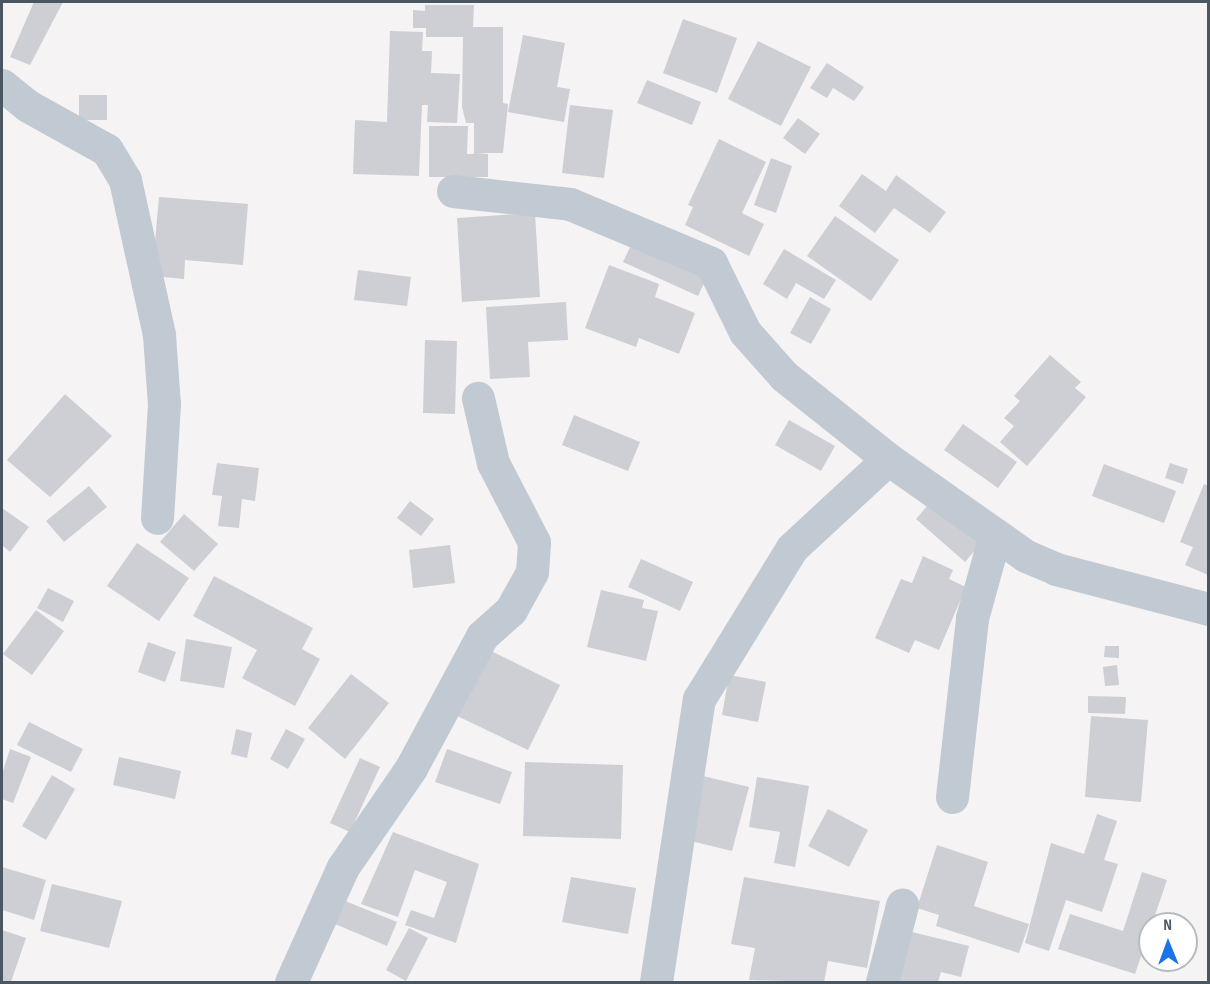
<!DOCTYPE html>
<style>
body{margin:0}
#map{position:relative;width:1210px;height:984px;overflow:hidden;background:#f5f3f3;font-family:"Sofia Sans Condensed",sans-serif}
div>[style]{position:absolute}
.building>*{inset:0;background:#cdcfd5}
.minor>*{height:33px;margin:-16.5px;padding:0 16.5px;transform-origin:16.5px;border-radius:16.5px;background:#c1cad2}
span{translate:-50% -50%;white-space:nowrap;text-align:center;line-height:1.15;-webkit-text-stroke:4.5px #fff;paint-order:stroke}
.frame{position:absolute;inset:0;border:3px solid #4a5661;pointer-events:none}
.north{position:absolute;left:1138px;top:912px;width:60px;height:60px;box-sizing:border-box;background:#fff;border:2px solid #b7bbc0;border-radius:50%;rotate:359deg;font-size:16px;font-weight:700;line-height:24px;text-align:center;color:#4a5661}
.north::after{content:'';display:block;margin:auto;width:21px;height:27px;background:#1a73e8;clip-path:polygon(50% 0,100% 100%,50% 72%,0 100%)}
</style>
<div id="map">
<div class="building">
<div style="clip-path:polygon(34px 2px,63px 2px,30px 65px,10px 57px)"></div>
<div style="clip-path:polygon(425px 5px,474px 5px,473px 27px,503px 27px,503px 103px,508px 104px,503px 153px,476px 153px,488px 154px,488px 177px,429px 177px,429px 126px,468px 126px,467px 154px,474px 154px,474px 123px,466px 123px,462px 107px,463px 37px,426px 37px,426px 28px,413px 28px,413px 10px,425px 11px)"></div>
<div style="clip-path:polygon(683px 19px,737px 38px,717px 93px,663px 73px)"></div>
<div style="clip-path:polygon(390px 31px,423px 32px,422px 51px,432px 51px,431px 73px,460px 74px,457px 123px,427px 122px,428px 105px,422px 105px,419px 176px,353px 174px,355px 120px,387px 122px)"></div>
<div style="clip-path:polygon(523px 35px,565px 43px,557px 87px,570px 89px,564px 122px,508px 112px)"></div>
<div style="clip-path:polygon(758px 41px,811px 67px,781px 126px,728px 99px)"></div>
<div style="clip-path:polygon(827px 63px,864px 87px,854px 101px,833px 88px,827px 98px,810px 88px)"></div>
<div style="clip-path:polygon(647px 80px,701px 102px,692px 125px,637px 103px)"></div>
<div style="clip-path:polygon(79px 95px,107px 95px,107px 120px,79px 120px)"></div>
<div style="clip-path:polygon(570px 105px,613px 110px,604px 178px,562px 173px)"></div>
<div style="clip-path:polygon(798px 118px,820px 134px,805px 154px,783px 138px)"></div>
<div style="clip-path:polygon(719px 139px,766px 162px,742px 213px,764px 224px,749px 256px,685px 225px,693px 207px,688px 205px)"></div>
<div style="clip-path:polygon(771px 158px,792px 166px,776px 213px,754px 205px)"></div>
<div style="clip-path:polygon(862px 174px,886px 191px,896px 175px,946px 212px,930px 233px,894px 208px,875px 233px,839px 206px)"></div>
<div style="clip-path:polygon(159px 197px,248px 204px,243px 265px,185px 260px,184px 279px,152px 276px)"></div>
<div style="clip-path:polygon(535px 213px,540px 297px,462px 302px,457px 218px)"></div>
<div style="clip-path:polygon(835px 216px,899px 260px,871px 301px,807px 256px)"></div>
<div style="clip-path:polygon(632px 243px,707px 277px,698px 296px,623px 262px)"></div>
<div style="clip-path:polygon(784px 249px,836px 280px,824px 299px,796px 283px,787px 299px,763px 284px)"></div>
<div style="clip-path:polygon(609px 265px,659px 284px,655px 297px,695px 313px,679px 354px,639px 338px,636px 347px,585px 328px)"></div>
<div style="clip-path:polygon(358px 270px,411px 277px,407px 306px,354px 300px)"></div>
<div style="clip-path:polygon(810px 297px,831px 309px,811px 344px,790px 333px)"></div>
<div style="clip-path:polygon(566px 302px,568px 340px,528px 342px,530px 377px,490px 379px,486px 307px)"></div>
<div style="clip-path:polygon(425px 340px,457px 341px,455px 414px,423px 413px)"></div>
<div style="clip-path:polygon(1050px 355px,1081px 382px,1075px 388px,1086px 397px,1027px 466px,1000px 442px,1014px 426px,1004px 418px,1020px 401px,1014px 396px)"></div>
<div style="clip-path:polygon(65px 394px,112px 436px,50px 497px,7px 460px)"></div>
<div style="clip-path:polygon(574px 415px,640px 442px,628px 471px,562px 445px)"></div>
<div style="clip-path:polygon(789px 420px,835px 446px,821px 471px,775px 445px)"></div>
<div style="clip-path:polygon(963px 424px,1017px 462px,998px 488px,944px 450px)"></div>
<div style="clip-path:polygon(217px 463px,259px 468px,255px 501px,242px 499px,239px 528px,218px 526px,222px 496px,212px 495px)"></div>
<div style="clip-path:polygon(1170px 463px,1188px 469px,1183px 484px,1165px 478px)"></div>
<div style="clip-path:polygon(1104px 464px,1176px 491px,1164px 523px,1092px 496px)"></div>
<div style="clip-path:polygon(1204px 484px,1208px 486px,1208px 575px,1185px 565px,1193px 547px,1180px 542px)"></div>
<div style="clip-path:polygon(89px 486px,107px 507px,64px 542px,46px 521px)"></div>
<div style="clip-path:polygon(933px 499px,982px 542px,965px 562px,916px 519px)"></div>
<div style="clip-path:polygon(410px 501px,434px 519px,421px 536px,397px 518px)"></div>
<div style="clip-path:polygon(2px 508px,29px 527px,10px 552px,2px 545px)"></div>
<div style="clip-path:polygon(184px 514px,218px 544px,194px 571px,160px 542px)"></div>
<div style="clip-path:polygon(137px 543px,189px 578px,159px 621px,107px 586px)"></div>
<div style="clip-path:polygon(450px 545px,455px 583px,413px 588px,409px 550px)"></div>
<div style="clip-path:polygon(923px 556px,953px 570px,949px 579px,966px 587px,939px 650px,915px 640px,909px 653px,875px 638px,901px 579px,912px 583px)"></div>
<div style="clip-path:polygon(641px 559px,693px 582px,680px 611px,628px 587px)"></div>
<div style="clip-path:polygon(214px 576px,313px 628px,302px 649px,320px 659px,295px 706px,242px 678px,257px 650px,193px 616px)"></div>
<div style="clip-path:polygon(48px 588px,74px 601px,63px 622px,37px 608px)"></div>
<div style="clip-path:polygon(601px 590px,644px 600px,642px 608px,658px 611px,646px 661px,587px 647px)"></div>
<div style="clip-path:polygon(36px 610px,64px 631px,32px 675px,3px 654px)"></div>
<div style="clip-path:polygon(186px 639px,232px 647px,224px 688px,180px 681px)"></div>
<div style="clip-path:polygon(148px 642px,176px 652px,165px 682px,138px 672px)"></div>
<div style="clip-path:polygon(1105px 646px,1119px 646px,1119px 658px,1104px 657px)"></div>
<div style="clip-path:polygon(483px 647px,560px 685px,528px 750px,451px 713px)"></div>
<div style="clip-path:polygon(1117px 665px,1119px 685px,1105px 686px,1103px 667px)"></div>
<div style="clip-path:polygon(351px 674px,389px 703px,345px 759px,308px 728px)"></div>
<div style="clip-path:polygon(729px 675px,766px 682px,758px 722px,722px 715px)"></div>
<div style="clip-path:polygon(1088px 696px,1126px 697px,1125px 714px,1088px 713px)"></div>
<div style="clip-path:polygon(1091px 716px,1148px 720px,1141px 802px,1085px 797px)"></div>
<div style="clip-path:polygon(29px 722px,83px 749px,71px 772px,17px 745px)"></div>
<div style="clip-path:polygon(236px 729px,252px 733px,247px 758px,231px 754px)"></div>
<div style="clip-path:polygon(286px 729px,305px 739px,288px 769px,270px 759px)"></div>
<div style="clip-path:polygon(10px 749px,31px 757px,13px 803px,2px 799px,2px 774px)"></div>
<div style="clip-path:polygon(447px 749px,512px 772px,500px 804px,435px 782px)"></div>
<div style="clip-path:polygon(119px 757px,181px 771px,175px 799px,113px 785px)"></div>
<div style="clip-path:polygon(360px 758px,380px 767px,350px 832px,330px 823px)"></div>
<div style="clip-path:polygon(525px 762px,623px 765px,621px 839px,523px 836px)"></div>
<div style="clip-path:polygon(52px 775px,75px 789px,46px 840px,22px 826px)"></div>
<div style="clip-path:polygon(703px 776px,749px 787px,732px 851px,687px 840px)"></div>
<div style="clip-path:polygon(757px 777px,809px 786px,795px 867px,774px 863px,780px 832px,749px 827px)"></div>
<div style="clip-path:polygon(828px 809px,868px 830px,849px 867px,808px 846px)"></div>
<div style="clip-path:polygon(1097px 814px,1117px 821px,1104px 860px,1118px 864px,1102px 912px,1066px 900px,1049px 951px,1025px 943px,1051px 843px,1084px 854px)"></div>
<div style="clip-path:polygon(393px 832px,479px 864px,456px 943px,405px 925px,411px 910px,434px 918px,447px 882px,415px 870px,398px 917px,361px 904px)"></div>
<div style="clip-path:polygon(937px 845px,988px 862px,974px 906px,1029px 924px,1019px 953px,936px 926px,939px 915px,917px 908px)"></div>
<div style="clip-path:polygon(2px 867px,46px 880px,34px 920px,2px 910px)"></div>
<div style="clip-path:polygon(1142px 872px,1167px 880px,1135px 974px,1058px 949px,1070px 914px,1123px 931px)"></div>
<div style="clip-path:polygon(571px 877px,636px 888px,628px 934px,562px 922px)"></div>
<div style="clip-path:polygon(744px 877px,880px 901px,867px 968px,828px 961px,824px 982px,749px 980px,755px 948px,731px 944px)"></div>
<div style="clip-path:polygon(52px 884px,122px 901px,109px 948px,40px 931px)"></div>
<div style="clip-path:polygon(338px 898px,397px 922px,387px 946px,328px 921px)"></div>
<div style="clip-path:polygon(409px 928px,428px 938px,406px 981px,386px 970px)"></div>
<div style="clip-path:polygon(2px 930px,26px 938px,11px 982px,2px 982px)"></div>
<div style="clip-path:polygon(908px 931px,969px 946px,961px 977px,941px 972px,938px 982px,895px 982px)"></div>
</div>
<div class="minor">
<div style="left:2px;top:85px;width:33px;rotate:39deg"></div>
<div style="left:28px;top:106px;width:90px;rotate:29.1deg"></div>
<div style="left:107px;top:150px;width:35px;rotate:59deg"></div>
<div style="left:125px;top:180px;width:159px;rotate:77.6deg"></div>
<div style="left:159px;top:335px;width:69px;rotate:85.9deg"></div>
<div style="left:164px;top:404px;width:114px;rotate:93.5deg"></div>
<div style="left:453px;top:191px;width:118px;rotate:6.3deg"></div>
<div style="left:570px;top:204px;width:153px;rotate:22.7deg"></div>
<div style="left:711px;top:263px;width:77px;rotate:63.8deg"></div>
<div style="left:745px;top:332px;width:59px;rotate:48.4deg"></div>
<div style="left:784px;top:376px;width:133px;rotate:38.6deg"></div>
<div style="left:888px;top:459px;width:169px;rotate:35.1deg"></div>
<div style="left:1026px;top:556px;width:33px;rotate:23deg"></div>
<div style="left:1056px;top:569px;width:157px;rotate:14.7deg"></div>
<div style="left:952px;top:797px;width:180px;rotate:-83.6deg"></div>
<div style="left:972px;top:618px;width:86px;rotate:-74.5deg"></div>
<div style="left:291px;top:982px;width:126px;rotate:-65.7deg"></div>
<div style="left:343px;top:867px;width:120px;rotate:-55.5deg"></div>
<div style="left:411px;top:768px;width:150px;rotate:-61.7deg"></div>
<div style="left:482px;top:636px;width:39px;rotate:-42deg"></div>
<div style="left:511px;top:610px;width:43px;rotate:-61.1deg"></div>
<div style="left:532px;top:572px;width:30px;rotate:-86deg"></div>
<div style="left:534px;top:542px;width:89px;rotate:-117.4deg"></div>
<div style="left:493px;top:463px;width:67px;rotate:-103deg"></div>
<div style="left:656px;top:982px;width:286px;rotate:-81.4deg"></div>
<div style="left:699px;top:699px;width:177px;rotate:-58.4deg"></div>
<div style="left:792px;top:548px;width:131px;rotate:-42.8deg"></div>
<div style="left:882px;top:982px;width:80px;rotate:-75.4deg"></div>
</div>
<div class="frame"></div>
<div class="north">N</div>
</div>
